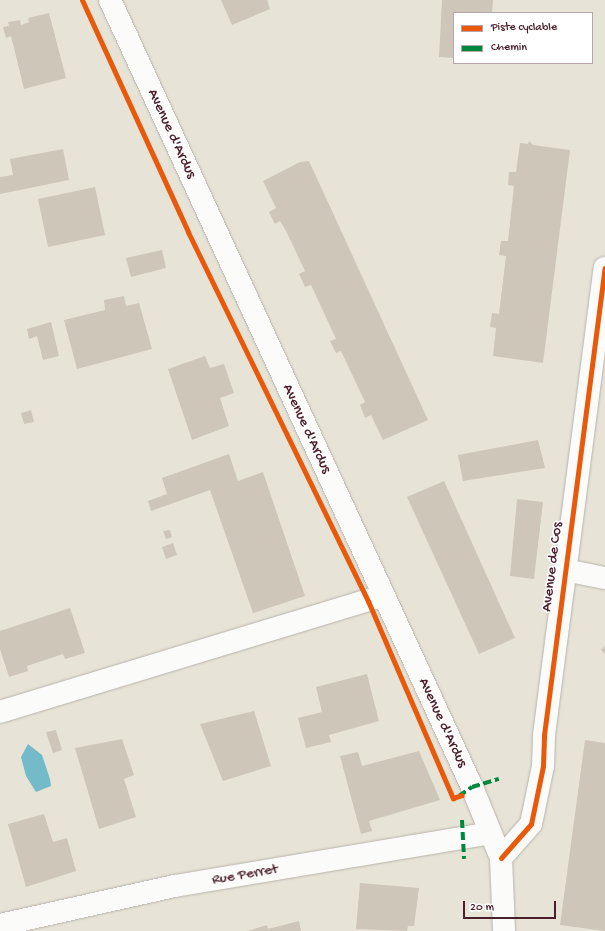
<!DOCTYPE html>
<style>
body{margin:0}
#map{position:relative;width:605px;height:931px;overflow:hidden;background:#e7e4d7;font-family:"Gochi Hand",sans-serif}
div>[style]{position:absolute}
.water>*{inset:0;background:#73bbc8}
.building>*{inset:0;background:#cec6b8}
.roads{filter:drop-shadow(0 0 1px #b8b2ac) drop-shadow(0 0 1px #b8b2ac)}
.minor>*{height:22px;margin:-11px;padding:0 11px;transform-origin:11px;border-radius:11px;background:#fbfbf9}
.tertiary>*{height:22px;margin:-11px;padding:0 11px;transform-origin:11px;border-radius:11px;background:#fbfbf9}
.secondary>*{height:22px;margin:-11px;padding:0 11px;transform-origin:11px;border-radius:11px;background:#fbfbf9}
.quiet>*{height:4px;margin-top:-2px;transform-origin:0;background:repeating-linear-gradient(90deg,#00873e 0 8px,transparent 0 12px)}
.cycleway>*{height:5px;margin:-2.5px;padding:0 2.5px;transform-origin:2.5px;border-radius:2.5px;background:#e8590c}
span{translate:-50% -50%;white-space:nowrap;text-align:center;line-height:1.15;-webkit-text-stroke:3px #fff;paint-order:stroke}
.street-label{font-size:15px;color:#4a1f2b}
.legend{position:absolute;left:453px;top:12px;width:140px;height:52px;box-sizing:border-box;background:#fff;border:1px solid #b7a5aa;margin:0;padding:5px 7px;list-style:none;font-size:12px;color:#4a1f2b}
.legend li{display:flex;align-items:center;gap:8px;height:20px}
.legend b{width:20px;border:1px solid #b7a5aa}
.scale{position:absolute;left:463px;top:901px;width:93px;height:18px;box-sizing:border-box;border:2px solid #4a1f2b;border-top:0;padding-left:5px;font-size:12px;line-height:14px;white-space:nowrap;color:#4a1f2b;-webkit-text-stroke:3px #fff;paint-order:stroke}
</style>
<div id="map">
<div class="water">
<div style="clip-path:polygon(28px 744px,42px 755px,50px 779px,51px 786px,36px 792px,26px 776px,21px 757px)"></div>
</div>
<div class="building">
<div style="clip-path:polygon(221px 0,267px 0,270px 9px,232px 25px)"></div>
<div style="clip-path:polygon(442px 0,493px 0,492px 13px,454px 13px,454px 58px,439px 57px)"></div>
<div style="clip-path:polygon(49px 13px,66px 78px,24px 89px,11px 36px,6px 38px,3px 27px,9px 26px,8px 22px,20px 20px,21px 25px,29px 22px,28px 18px)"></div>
<div style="clip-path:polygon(529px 141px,533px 145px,570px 150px,543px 363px,493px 356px,496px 328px,490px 327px,492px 313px,499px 314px,506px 256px,499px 255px,501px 241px,508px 241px,514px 186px,508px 185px,509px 172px,516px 172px,520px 143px,528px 144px)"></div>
<div style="clip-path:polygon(63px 149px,69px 180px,0 194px,0 177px,13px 175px,10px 159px)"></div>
<div style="clip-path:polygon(309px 161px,428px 420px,383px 440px,371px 415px,365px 418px,360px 405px,365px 402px,341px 351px,336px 353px,330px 341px,336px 339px,311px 285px,305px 287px,299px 274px,305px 271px,286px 231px,280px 221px,275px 224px,269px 212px,276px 208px,263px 181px,300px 162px)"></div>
<div style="clip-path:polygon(95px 187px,105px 235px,48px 247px,38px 199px)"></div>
<div style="clip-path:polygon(162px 250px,166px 268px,131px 277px,126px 258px)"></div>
<div style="clip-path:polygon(124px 296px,126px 306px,139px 303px,152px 349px,77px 369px,64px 320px,105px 310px,104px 300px)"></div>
<div style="clip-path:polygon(51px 322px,59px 356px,43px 360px,37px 336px,29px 339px,27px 329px)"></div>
<div style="clip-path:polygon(205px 356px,210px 368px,224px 364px,234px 393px,220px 398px,229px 426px,192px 440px,168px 369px)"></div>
<div style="clip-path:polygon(31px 410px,34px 422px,24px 424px,21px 413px)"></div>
<div style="clip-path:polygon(538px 440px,545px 468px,463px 481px,458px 455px)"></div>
<div style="clip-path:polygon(229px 454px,238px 481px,263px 472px,305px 596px,253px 613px,210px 490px,151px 511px,148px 501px,167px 494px,162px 478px)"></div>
<div style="clip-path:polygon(444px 481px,515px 638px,479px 654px,407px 497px)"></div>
<div style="clip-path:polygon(517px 499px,543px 502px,534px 579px,510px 576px)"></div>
<div style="clip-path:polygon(170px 530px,172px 537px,166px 539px,163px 531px)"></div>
<div style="clip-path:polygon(173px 543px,177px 555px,166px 559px,162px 547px)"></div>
<div style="clip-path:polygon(70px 608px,85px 653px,65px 659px,63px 654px,27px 666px,28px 671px,9px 677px,0 649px,0 631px)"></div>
<div style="clip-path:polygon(605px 646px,605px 654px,601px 650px)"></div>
<div style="clip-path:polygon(367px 674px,379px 721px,329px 735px,331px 742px,306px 748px,298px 718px,322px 712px,316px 687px)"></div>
<div style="clip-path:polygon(254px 711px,271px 766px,223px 781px,200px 724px)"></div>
<div style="clip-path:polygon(56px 730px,62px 750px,53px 753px,46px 732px)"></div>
<div style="clip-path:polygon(122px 739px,134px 775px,124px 779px,136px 817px,99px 829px,75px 748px)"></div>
<div style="clip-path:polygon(585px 740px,605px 743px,605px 931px,560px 925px)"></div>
<div style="clip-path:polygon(419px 751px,440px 800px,369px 821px,372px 831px,361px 834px,340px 756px,358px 752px,362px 766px)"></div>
<div style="clip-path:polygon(44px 814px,53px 842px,67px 838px,76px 871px,26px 887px,8px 824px)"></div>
<div style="clip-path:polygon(360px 883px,419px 888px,414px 926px,408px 926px,407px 931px,356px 929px)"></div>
<div style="clip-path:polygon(299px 921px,301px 931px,247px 931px,267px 925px,268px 929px)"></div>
</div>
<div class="roads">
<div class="minor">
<div style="left:565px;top:570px;width:41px;rotate:11.3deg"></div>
<div style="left:0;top:712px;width:400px;rotate:-16.9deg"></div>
<div style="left:0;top:925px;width:179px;rotate:-12.6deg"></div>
<div style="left:175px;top:886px;width:320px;rotate:-9.5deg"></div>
</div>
<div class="tertiary">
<div style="left:501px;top:858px;width:45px;rotate:-48.6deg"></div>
<div style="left:531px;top:824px;width:59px;rotate:-78.3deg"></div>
<div style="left:543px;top:766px;width:31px;rotate:-88deg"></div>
<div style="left:544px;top:735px;width:471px;rotate:-82.6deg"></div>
</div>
<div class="secondary">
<div style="left:110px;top:0;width:866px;rotate:65.3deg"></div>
<div style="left:472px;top:787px;width:77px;rotate:67.8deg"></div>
<div style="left:501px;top:858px;width:73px;rotate:87.6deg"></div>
</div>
</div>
<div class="quiet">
<div style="left:459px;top:796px;width:16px;rotate:-35deg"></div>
<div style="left:472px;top:787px;width:28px;rotate:-17deg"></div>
<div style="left:462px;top:820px;width:39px;rotate:87deg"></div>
</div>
<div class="cycleway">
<div style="left:82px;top:0;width:255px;rotate:65.4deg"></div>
<div style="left:188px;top:232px;width:411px;rotate:64deg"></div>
<div style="left:368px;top:601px;width:215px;rotate:66.7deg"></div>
<div style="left:453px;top:798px;width:9px;rotate:-18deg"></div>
<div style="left:501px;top:858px;width:45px;rotate:-48.6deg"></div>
<div style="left:531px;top:824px;width:59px;rotate:-78.3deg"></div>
<div style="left:543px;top:766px;width:31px;rotate:-88deg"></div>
<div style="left:544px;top:735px;width:471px;rotate:-82.6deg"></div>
</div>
<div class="street-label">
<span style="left:171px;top:134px;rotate:65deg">Avenue d'Ardus</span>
<span style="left:306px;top:429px;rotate:65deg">Avenue d'Ardus</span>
<span style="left:553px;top:567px;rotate:-83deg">Avenue de Cos</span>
<span style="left:442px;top:723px;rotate:65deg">Avenue d'Ardus</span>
<span style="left:245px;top:875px;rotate:-10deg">Rue Perret</span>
</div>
<ul class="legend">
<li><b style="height:5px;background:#e8590c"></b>Piste cyclable</li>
<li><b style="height:5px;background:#00873e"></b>Chemin</li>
</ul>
<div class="scale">20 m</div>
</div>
